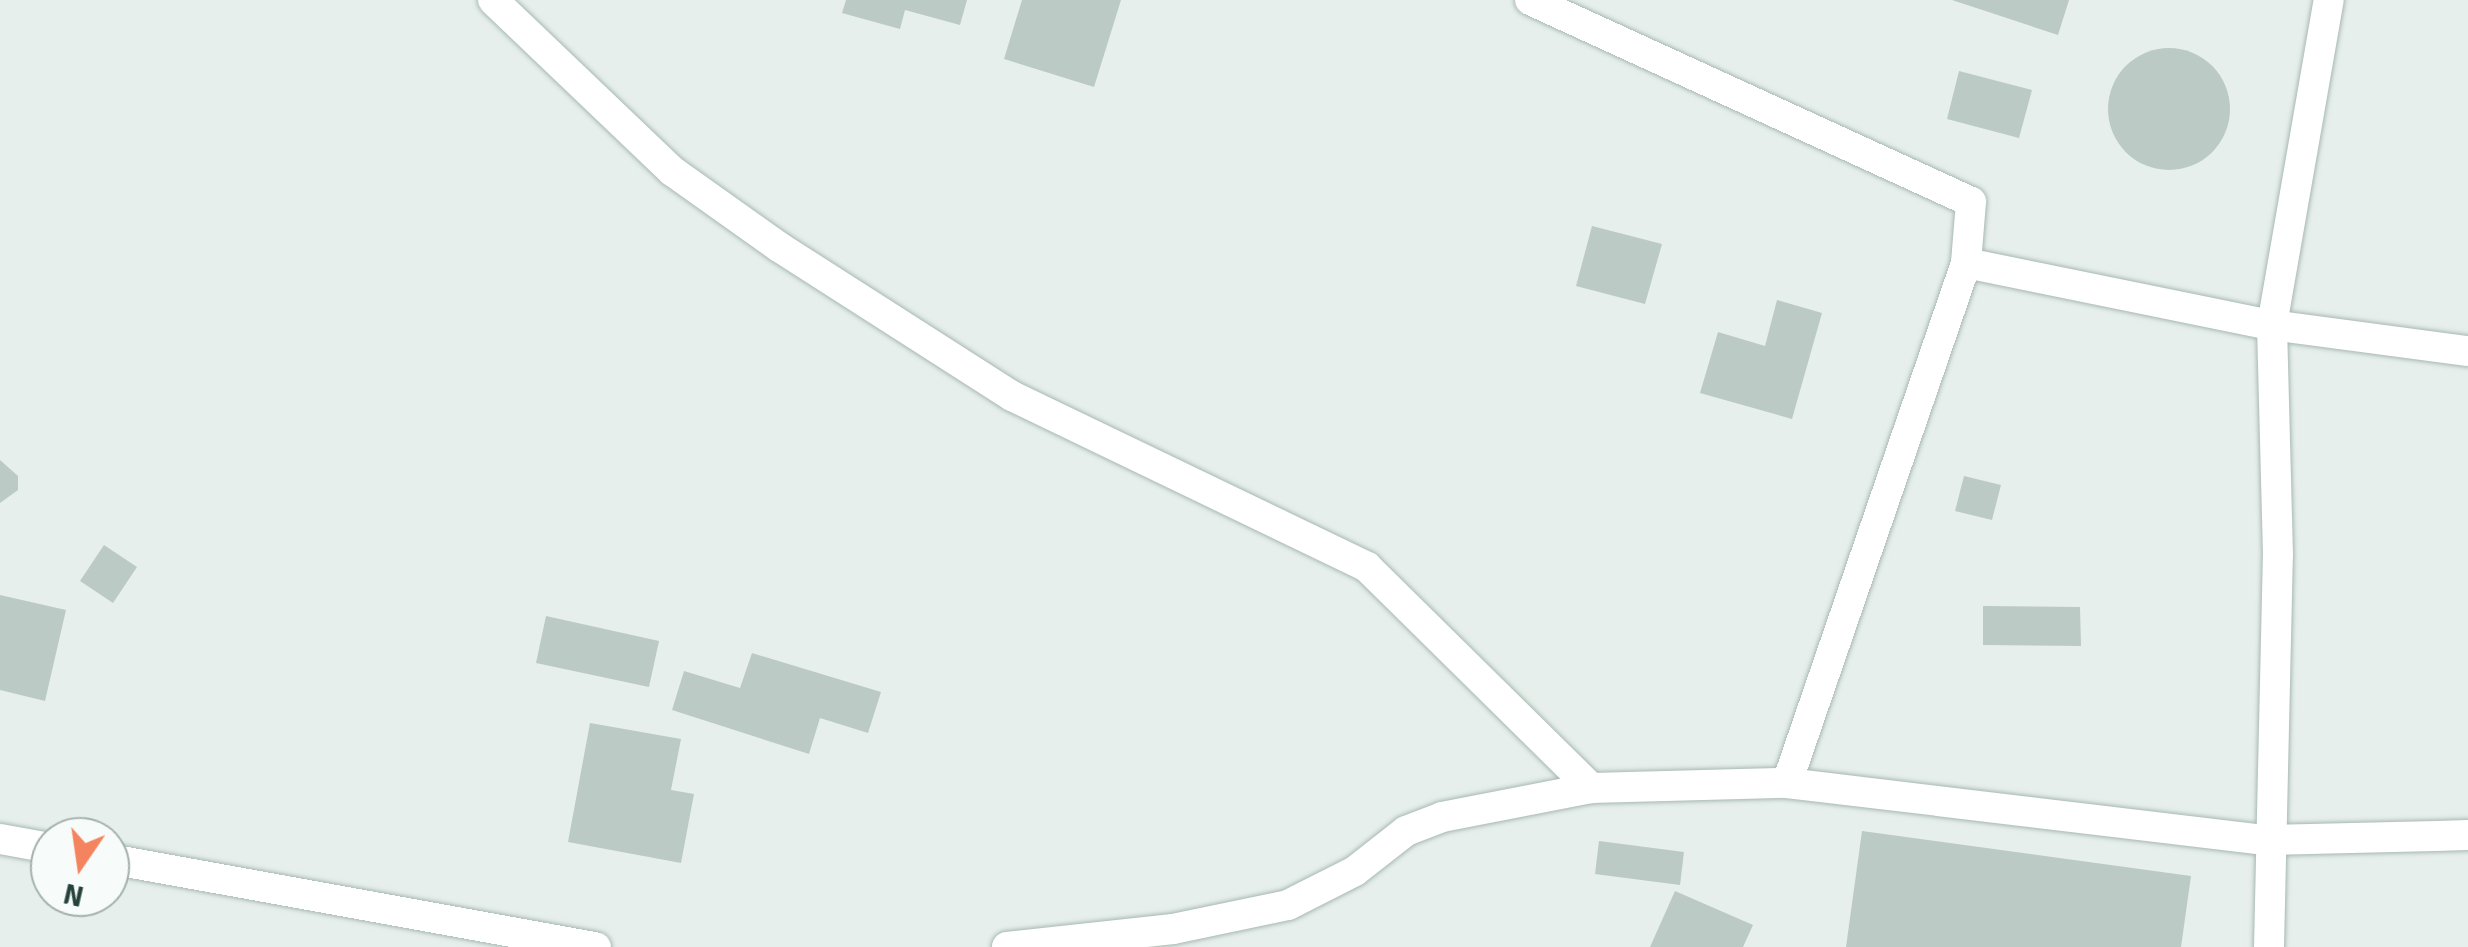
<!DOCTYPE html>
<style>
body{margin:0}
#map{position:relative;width:2468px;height:947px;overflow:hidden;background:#e6efeb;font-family:Signika,sans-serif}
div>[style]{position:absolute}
.building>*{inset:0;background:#bbcac4}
.round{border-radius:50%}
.roads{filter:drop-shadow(0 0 2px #a8b8b2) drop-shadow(0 0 2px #a8b8b2)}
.minor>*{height:30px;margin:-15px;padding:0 15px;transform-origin:15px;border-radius:15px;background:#fff}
.tertiary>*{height:30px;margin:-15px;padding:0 15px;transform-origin:15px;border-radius:15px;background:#fff}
span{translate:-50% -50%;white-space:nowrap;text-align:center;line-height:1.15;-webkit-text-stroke:10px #f7fbf9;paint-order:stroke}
.north{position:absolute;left:30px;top:817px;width:100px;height:100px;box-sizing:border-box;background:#f7fbf9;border:2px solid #a3b1ad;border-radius:50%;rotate:193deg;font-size:28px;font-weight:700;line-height:40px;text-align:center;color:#24423a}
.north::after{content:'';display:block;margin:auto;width:35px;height:45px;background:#f4845f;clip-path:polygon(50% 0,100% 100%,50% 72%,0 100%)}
</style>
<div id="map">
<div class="building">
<div style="clip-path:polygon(846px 0,967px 0,960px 25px,905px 10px,900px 29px,842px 13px)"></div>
<div style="clip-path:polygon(1022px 0,1121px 0,1094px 87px,1004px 59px)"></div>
<div style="clip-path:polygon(1952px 0,2069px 0,2058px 35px)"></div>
<div class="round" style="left:2108px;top:48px;width:122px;height:122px"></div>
<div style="clip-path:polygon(1959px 71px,2032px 90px,2019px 138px,1947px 119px)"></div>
<div style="clip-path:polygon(1592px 226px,1662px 244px,1645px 304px,1576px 286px)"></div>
<div style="clip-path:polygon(1777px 300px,1822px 313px,1792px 419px,1700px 393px,1718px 332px,1765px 346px)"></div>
<div style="clip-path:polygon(0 460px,18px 476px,18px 490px,0 503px)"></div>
<div style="clip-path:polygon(1964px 476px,2001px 485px,1992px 520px,1955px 511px)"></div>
<div style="clip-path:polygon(104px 545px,137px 567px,113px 603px,80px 581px)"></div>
<div style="clip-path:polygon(0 595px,66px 610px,45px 701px,0 690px)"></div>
<div style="clip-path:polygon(1983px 606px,2080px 607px,2081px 646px,1983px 645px)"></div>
<div style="clip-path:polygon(546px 616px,659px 641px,649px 687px,536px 663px)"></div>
<div style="clip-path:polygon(752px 653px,881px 692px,868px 733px,820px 718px,809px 754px,672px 710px,684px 671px,740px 688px)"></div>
<div style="clip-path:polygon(590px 723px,681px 739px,671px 790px,694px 794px,681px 863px,568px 842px)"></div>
<div style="clip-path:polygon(1862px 831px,2191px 876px,2181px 947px,1846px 947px)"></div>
<div style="clip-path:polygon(1599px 841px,1684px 852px,1680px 885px,1595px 874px)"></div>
<div style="clip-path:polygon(1675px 891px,1753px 925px,1743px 947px,1650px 947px)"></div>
</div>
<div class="roads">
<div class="minor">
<div style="left:493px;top:0;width:248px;rotate:43.7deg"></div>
<div style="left:672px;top:171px;width:131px;rotate:35.4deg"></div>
<div style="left:779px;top:247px;width:277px;rotate:32.6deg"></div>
<div style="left:1012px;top:396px;width:394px;rotate:25.7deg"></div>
<div style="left:1367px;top:567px;width:315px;rotate:44.6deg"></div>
<div style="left:1530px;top:0;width:485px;rotate:24.6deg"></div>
<div style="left:1971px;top:202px;width:61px;rotate:94.7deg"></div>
<div style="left:1966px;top:263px;width:312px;rotate:11.5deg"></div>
<div style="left:2272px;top:325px;width:198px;rotate:7.6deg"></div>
<div style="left:1787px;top:783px;width:550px;rotate:-71deg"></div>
<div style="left:0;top:839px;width:51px;rotate:10.2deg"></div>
<div style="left:110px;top:859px;width:494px;rotate:10.3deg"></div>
<div style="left:1007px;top:947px;width:167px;rotate:-6.2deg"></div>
<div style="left:1173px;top:929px;width:117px;rotate:-11.8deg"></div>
<div style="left:1288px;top:905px;width:75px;rotate:-26.9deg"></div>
<div style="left:1355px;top:871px;width:65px;rotate:-38.1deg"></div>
<div style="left:1406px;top:831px;width:39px;rotate:-21deg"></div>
<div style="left:1442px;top:817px;width:152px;rotate:-11deg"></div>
<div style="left:1591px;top:788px;width:196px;rotate:-1.5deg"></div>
<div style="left:1787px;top:783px;width:484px;rotate:6.8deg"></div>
</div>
<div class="tertiary">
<div style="left:2268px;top:840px;width:200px;rotate:-1.4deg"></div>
<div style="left:2269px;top:947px;width:392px;rotate:-88.7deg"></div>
<div style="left:2278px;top:555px;width:230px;rotate:-91.5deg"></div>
<div style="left:2272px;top:325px;width:330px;rotate:-80.1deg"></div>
</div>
</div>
<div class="north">N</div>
</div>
